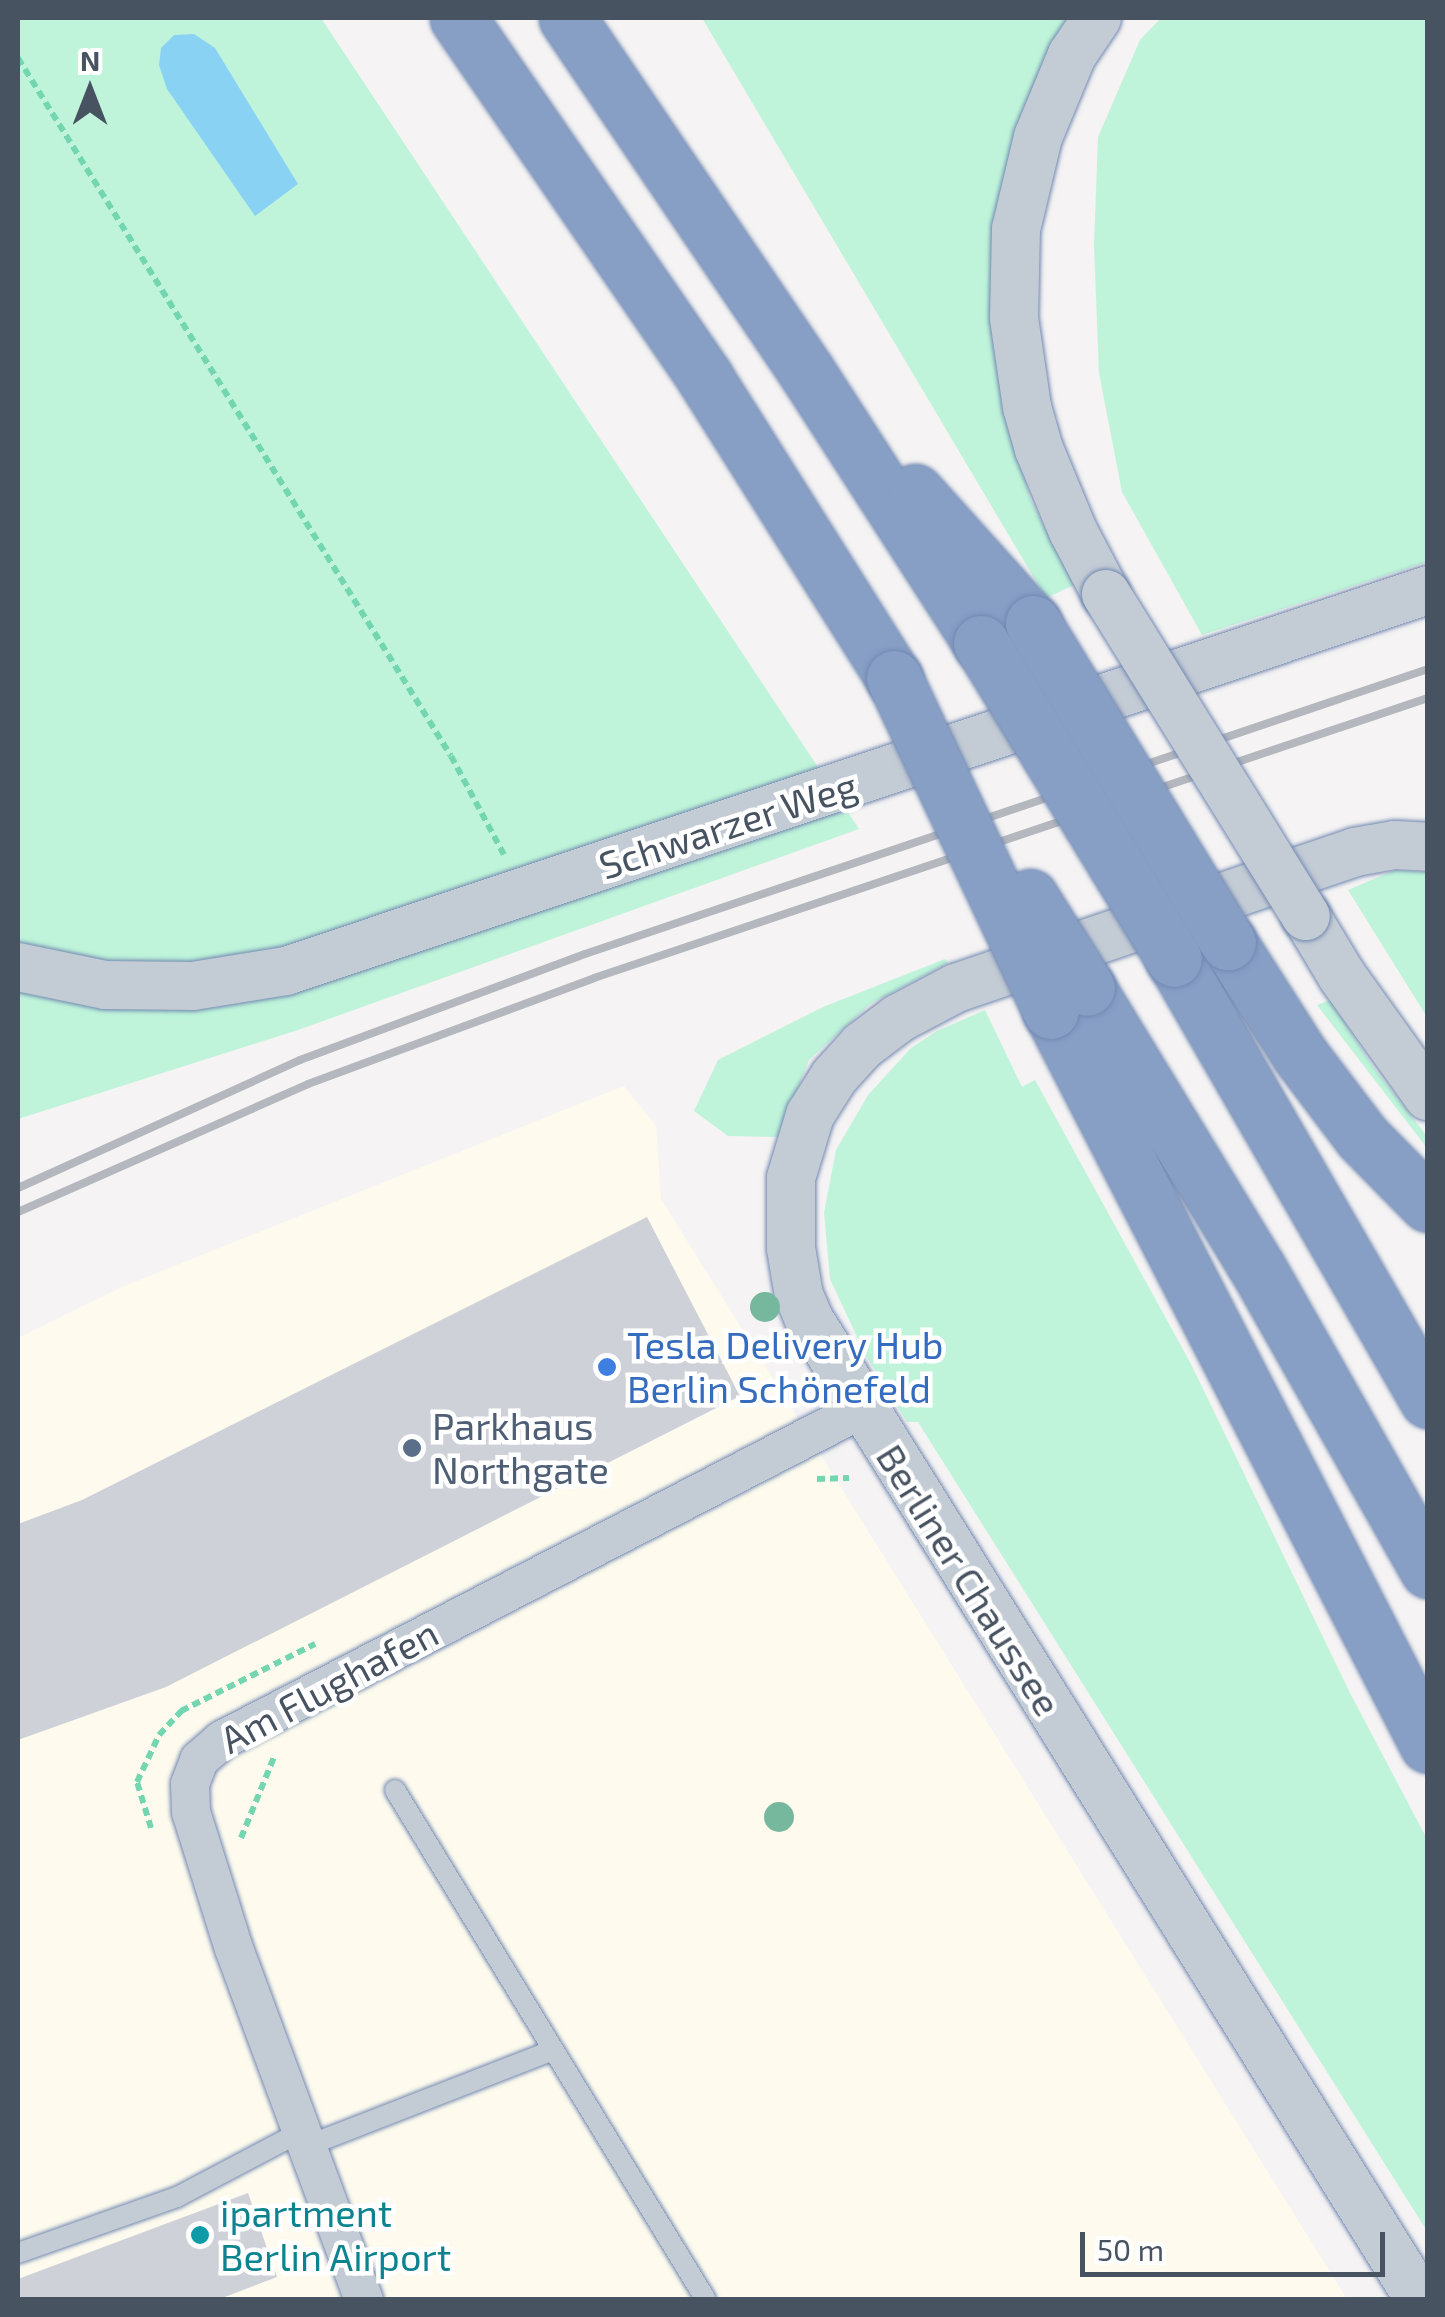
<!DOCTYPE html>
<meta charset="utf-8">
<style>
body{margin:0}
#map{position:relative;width:1445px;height:2317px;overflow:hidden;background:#f5f3f3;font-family:"Exo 2",sans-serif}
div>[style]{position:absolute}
.commercial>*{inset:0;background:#fefbee}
.green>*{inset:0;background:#bff4da}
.water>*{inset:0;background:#89d2f4}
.building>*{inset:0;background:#ced1d8}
.path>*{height:6px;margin-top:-3px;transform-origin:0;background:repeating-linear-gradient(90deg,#74d6b0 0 8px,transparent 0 13px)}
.roads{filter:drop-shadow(0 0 2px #7289b1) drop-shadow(0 0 2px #7289b1)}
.service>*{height:20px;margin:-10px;padding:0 10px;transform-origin:10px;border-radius:10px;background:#c3cbd5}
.minor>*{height:38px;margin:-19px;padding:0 19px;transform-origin:19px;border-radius:19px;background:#c3cbd5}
.tertiary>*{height:48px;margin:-24px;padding:0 24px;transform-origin:24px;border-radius:24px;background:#c3cbd5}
.motorway>*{height:55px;margin:-27.5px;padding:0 27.5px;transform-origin:27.5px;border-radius:27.5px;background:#879ec5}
.rail>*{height:8px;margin:-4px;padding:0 4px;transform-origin:4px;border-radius:4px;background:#b4b7bd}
.bridges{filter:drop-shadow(0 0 2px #7289b1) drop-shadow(0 0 2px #7289b1)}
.tertiary-bridge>*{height:48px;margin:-24px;padding:0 24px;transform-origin:24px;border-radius:24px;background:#c3cbd5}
.motorway-bridge>*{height:55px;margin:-27.5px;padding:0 27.5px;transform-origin:27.5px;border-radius:27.5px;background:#879ec5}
.trees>*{width:30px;height:30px;margin:-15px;border-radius:50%;background:#76b89e}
.dots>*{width:28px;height:28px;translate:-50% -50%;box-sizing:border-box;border:5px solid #fff;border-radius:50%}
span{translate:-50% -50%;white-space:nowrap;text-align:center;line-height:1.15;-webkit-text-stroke:9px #fff;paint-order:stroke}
.street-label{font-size:38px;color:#485362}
.shop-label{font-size:38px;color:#366cbe}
.left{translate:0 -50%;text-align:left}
.service-label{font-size:38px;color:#4e5e75}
.culture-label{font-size:38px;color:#0d838f}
.frame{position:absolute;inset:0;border:20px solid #485362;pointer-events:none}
.north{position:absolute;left:40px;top:40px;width:100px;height:100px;-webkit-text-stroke:8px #fff;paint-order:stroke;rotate:0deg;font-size:28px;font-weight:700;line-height:40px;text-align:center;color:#485362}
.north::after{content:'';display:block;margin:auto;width:35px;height:45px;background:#485362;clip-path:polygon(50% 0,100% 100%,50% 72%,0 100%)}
.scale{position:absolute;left:1080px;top:2232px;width:305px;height:45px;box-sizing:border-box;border:5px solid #485362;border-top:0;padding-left:12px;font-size:30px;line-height:35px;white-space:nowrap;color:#485362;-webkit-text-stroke:8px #fff;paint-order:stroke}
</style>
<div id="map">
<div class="commercial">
<div style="clip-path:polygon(624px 1086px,656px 1126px,661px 1199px,1347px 2299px,18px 2300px,18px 1338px,122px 1287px)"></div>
</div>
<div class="green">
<div style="clip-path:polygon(18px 18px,321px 18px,859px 829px,298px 1030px,18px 1119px)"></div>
<div style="clip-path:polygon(702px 18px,1071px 18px,998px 371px,1030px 498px,1074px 585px,1046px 598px)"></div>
<div style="clip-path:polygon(1161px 18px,1427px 18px,1427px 562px,1202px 635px,1122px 492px,1099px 373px,1094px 246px,1098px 137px,1140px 40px)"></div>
<div style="clip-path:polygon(1395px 870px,1427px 872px,1427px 1017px,1348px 890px)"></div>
<div style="clip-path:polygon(945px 959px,948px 963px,870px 1004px,809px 1060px,778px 1137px,728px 1136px,694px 1111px,718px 1060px,823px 1007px)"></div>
<div style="clip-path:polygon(1330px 1000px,1374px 1068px,1427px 1136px,1427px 1148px,1317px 1005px)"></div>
<div style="clip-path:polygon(985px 1010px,1022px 1087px,1035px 1080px,1191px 1364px,1350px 1693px,1427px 1839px,1427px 2231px,918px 1422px,907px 1422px,866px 1356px,830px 1279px,824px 1213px,836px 1150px,868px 1095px,911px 1048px,937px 1031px)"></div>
</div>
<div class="water">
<div style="clip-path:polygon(194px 34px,215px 48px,298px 184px,255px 216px,167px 89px,159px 65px,161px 48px,174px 35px)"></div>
</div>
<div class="building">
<div style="clip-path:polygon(647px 1217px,740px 1396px,166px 1687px,18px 1740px,18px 1524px,82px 1500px)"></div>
<div style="clip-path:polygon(248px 2193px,277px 2277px,217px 2300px,18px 2300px,18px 2279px)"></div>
</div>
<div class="path">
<div style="left:18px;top:58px;width:821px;rotate:58.19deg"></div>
<div style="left:451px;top:756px;width:112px;rotate:61.8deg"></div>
<div style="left:817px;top:1479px;width:32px;rotate:-2deg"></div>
<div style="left:151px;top:1828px;width:48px;rotate:-106.9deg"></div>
<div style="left:137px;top:1782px;width:52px;rotate:-64.9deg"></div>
<div style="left:159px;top:1735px;width:33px;rotate:-47deg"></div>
<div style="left:181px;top:1711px;width:150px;rotate:-26.6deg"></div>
<div style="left:241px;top:1838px;width:87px;rotate:-67.8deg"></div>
</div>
<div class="roads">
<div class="service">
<div style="left:395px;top:1790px;width:597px;rotate:58.62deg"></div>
<div style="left:307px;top:2146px;width:264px;rotate:-21.3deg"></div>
<div style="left:18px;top:2253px;width:169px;rotate:-19.4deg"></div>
<div style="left:177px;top:2197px;width:141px;rotate:-27.8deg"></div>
</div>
<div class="minor">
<div style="left:364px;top:2300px;width:374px;rotate:-110.3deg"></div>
<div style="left:234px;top:1949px;width:144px;rotate:-107.4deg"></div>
<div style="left:191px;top:1812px;width:28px;rotate:-92deg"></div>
<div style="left:190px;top:1784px;width:26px;rotate:-69deg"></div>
<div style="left:199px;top:1760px;width:30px;rotate:-41deg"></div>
<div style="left:222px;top:1740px;width:721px;rotate:-27.35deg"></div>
</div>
<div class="tertiary">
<div style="left:1097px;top:18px;width:45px;rotate:124deg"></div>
<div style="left:1072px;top:55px;width:89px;rotate:112.5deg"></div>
<div style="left:1038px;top:137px;width:95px;rotate:103.4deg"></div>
<div style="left:1016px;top:229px;width:89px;rotate:91.3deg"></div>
<div style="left:1014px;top:318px;width:90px;rotate:81.7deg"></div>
<div style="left:1027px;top:407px;width:44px;rotate:74.1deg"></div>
<div style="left:1039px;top:449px;width:89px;rotate:67.5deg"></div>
<div style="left:1073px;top:531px;width:71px;rotate:62.4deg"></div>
<div style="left:1306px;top:916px;width:70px;rotate:59deg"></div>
<div style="left:1342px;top:976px;width:148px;rotate:54.4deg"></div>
<div style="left:18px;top:967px;width:89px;rotate:11.7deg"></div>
<div style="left:105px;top:985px;width:88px;rotate:0.7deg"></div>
<div style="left:193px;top:986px;width:94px;rotate:-9.2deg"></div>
<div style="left:286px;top:971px;width:1204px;rotate:-18.45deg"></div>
<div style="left:1420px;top:2300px;width:1156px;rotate:-121.92deg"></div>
<div style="left:809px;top:1319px;width:25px;rotate:-113deg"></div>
<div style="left:799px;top:1296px;width:49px;rotate:-99.5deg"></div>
<div style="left:791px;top:1248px;width:70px;rotate:-90deg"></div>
<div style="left:791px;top:1178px;width:66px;rotate:-73.2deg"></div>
<div style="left:810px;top:1115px;width:45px;rotate:-57.7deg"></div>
<div style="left:834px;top:1077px;width:42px;rotate:-47.9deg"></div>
<div style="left:862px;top:1046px;width:46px;rotate:-37.1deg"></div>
<div style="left:899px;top:1018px;width:64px;rotate:-27.8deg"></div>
<div style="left:956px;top:988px;width:422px;rotate:-18.8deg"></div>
<div style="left:1355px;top:852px;width:41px;rotate:-9.9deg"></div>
<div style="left:1395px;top:845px;width:33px;rotate:3deg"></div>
</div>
<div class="motorway">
<div style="left:458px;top:18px;width:437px;rotate:55.5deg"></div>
<div style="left:705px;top:378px;width:355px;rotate:57.8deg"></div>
<div style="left:567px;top:18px;width:426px;rotate:55.9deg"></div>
<div style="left:806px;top:371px;width:323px;rotate:57.2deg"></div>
<div style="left:915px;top:492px;width:176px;rotate:48deg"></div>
<div style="left:1228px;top:942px;width:134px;rotate:57.5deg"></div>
<div style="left:1300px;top:1055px;width:103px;rotate:52.9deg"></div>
<div style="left:1362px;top:1137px;width:94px;rotate:45.4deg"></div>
<div style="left:1174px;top:959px;width:509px;rotate:60.06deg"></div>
<div style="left:1087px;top:988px;width:329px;rotate:58.7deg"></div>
<div style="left:1258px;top:1269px;width:346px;rotate:60.5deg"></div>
<div style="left:1051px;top:1011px;width:825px;rotate:62.81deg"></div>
</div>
</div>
<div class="rail">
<div style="left:18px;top:1188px;width:310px;rotate:-24.4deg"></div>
<div style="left:300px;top:1060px;width:304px;rotate:-20.4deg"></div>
<div style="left:585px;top:954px;width:890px;rotate:-18.68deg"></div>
<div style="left:18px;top:1212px;width:317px;rotate:-23.8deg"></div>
<div style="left:308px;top:1084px;width:305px;rotate:-20.3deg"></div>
<div style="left:594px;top:978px;width:880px;rotate:-18.56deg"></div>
</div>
<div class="bridges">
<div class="tertiary-bridge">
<div style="left:1106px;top:594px;width:379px;rotate:58.2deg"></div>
</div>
<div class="motorway-bridge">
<div style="left:1033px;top:623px;width:374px;rotate:58.6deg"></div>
<div style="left:981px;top:643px;width:370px;rotate:58.6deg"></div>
<div style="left:894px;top:678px;width:368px;rotate:64.8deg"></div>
<div style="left:1030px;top:897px;width:107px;rotate:57.9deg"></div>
</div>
</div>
<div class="trees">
<div style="left:765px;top:1307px"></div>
<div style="left:779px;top:1817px"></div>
</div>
<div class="dots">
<div style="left:607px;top:1367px;background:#3f7fe0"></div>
<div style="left:412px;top:1448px;background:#5c6f8a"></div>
<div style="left:200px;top:2235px;background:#0f9aa8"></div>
</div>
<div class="street-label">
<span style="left:728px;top:825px;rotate:-18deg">Schwarzer Weg</span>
<span style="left:969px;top:1580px;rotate:58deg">Berliner Chaussee</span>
<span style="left:329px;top:1686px;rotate:-28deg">Am Flughafen</span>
</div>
<div class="shop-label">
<span class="left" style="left:627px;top:1367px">Tesla Delivery Hub<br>Berlin Schönefeld</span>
</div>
<div class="service-label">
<span class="left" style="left:432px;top:1448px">Parkhaus<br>Northgate</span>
</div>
<div class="culture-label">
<span class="left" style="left:220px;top:2235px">ipartment<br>Berlin Airport</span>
</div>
<div class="frame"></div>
<div class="north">N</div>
<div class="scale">50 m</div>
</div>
